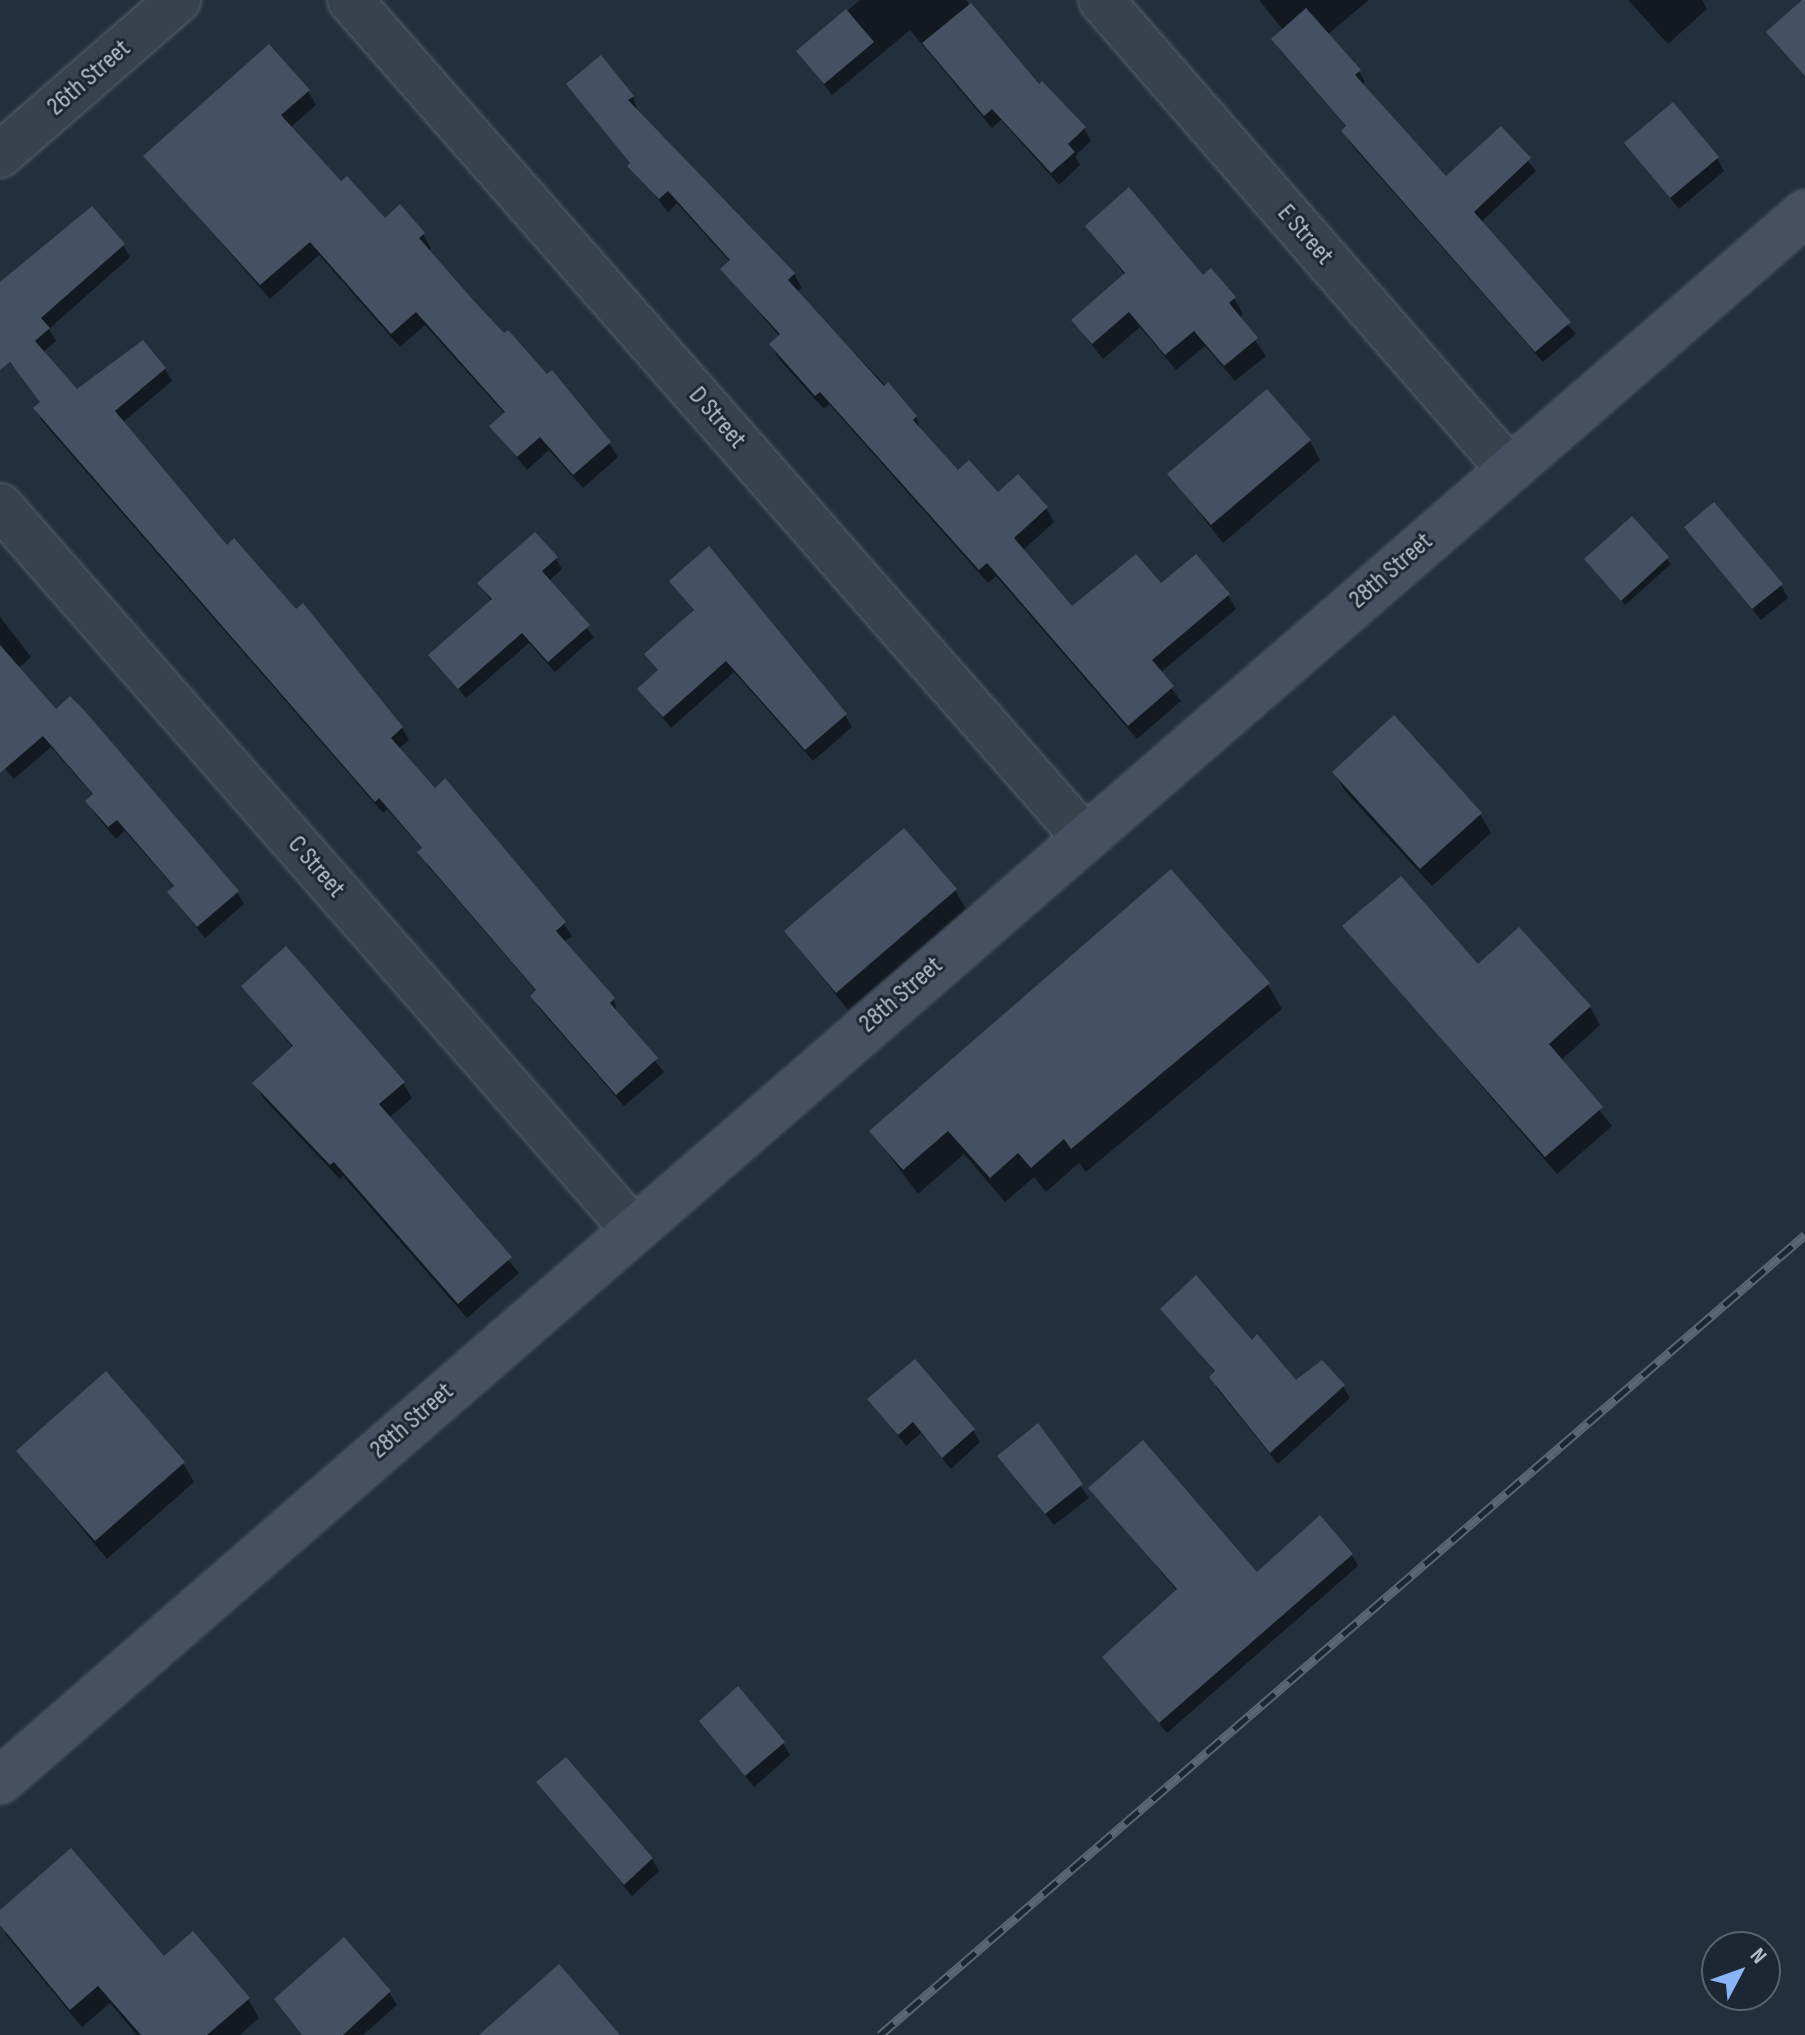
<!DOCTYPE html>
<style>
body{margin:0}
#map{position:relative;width:1805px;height:2035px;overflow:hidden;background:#242f3e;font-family:"Sofia Sans Condensed",sans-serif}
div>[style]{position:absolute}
.shadow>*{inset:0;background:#0007}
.building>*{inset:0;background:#455162}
.roads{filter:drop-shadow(0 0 2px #565f6c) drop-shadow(0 0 2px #565f6c)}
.minor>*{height:44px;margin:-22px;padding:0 22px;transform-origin:22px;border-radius:22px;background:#38414e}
.secondary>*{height:44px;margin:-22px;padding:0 22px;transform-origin:22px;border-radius:22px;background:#465061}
.rail>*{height:9px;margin-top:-4.5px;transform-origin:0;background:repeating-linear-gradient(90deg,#1d2633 0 18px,#5a6575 0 36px);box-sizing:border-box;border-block:2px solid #5a6575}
span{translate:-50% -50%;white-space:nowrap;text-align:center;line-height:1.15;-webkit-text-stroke:6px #1d2633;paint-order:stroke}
.street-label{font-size:26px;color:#b4bcc9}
.north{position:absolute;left:1701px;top:1931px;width:80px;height:80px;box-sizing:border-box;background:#1d2633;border:2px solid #59626f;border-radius:50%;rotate:49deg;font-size:22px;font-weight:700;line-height:32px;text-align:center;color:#b4bcc9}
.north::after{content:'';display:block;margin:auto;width:28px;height:36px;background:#8ab4f8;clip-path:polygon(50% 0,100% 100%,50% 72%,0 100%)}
</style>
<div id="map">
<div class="shadow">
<div style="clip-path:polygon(860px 0,966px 0,1038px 87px,1084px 128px,1091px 141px,1075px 156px,1080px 165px,1059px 185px,1001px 120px,992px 128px,910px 30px,832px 95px,799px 52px)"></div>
<div style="clip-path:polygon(1259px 0,1369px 0,1327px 35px,1359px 71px,1365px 82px,1362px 85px,1446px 179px,1501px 128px,1536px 171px,1481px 222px,1576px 334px,1543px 362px,1350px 143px,1343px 132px,1347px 128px,1280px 50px,1273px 39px,1283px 30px)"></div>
<div style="clip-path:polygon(1628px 0,1702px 0,1707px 9px,1668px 44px)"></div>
<div style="clip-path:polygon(569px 85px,633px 97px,638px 113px,794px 274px,802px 288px,796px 292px,916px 417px,922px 433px,958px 473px,997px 495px,1046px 508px,1054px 522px,1022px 551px,1072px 609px,1161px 586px,1228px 595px,1236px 609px,1160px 673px,1181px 701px,1137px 739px,996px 576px,988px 583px,829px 404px,824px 409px,779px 359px,771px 345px,780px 337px,722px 269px,730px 262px,677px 203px,668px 212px)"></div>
<div style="clip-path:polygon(308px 91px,316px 105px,290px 128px,341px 184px,385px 220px,423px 234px,431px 248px,428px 252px,471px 302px,609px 443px,618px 457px,583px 488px,549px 450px,527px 470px,491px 426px,505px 414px,425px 325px,400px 347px,319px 255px,270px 299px,145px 156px)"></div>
<div style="clip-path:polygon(1626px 144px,1717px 158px,1724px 171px,1679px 209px)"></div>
<div style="clip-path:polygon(1087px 227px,1202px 278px,1234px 298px,1243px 314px,1239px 318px,1266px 356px,1235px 381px,1205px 346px,1176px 370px,1140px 327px,1103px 359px,1073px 321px,1125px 275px)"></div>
<div style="clip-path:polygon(123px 245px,130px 257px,49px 329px,56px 341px,42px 353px,76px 392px,165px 369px,172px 381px,122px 423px,226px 548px,296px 611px,303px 606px,402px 728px,409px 740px,398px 749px,564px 924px,572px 936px,563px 943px,614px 999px,617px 1014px,664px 1072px,624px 1106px,539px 1008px,532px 996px,537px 992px,427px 865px,423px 850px,387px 809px,383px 813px,42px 421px,35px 409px,42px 403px,37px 395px,0 351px,0 297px)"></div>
<div style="clip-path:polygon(1310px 441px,1320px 460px,1223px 543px,1169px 474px)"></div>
<div style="clip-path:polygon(1632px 519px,1671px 564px,1625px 605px,1590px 565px)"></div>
<div style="clip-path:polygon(1687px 528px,1781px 585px,1788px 598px,1761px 620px)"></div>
<div style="clip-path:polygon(556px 559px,562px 569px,548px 582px,594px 637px,555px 672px,529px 643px,466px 698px,431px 655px,492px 602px,480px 584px)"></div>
<div style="clip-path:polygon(671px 581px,845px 715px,852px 727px,813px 761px,734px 672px,671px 728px,640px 690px,659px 672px,647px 654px,695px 612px)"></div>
<div style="clip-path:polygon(0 617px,31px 657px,0 685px)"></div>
<div style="clip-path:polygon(56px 712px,237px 892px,244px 904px,205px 938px,177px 904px,170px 892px,175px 888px,125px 831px,116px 839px,95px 814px,88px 802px,94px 796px,51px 747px,14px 779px,0 763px,0 723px)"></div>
<div style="clip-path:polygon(1334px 772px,1480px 814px,1491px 833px,1432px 886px,1345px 791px)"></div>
<div style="clip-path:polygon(955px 890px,966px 909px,848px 1010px,786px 932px)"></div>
<div style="clip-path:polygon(1344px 926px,1590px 1007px,1600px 1025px,1560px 1061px,1612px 1126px,1557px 1174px)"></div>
<div style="clip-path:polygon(1268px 985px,1282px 1009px,1086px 1172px,1079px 1163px,1046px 1192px,1034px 1177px,1005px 1202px,964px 1154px,918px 1194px,872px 1132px)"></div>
<div style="clip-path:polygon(244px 986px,403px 1083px,412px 1098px,389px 1118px,519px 1273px,467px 1318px,343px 1176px,340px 1179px,263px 1098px,255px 1083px,293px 1048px)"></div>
<div style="clip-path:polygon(1162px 1309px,1251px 1342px,1296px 1383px,1343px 1386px,1350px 1398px,1278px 1464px,1218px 1390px,1211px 1377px,1216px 1373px)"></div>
<div style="clip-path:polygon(870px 1400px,973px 1430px,980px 1442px,951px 1469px,921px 1433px,906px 1446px)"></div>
<div style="clip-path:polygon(1037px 1426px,1089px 1498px,1054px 1525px,999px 1457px)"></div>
<div style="clip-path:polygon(18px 1451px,183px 1463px,194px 1482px,107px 1559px)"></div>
<div style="clip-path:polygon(1091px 1488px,1256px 1574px,1352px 1555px,1358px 1566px,1167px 1733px,1104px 1657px,1177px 1591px)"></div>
<div style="clip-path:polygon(701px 1721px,783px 1743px,790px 1755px,754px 1787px)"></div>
<div style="clip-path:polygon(539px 1783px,652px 1859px,659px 1871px,632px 1896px)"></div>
<div style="clip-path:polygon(0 1912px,163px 1959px,248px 1999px,259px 2018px,240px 2035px,137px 2035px,110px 2003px,82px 2027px,6px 1935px)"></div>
<div style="clip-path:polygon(389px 1992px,397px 2005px,363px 2035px,302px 2035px,276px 1999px)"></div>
</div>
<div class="building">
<div style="clip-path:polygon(1802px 0,1805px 0,1805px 76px,1766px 32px)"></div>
<div style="clip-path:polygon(971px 3px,1039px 84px,1042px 81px,1086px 127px,1068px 144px,1075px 152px,1051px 173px,992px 109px,984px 116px,922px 43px)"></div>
<div style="clip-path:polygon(1306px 8px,1361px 70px,1355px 75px,1446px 176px,1501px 126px,1531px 158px,1474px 212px,1571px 322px,1535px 352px,1341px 131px,1346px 126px,1271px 39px)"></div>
<div style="clip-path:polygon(846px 9px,874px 42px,824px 84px,796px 51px)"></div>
<div style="clip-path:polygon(269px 44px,310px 90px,281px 115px,341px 181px,347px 176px,385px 218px,400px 204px,425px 233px,419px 238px,473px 300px,504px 333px,508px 330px,547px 374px,552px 370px,611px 442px,573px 475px,540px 437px,517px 457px,489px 426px,505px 412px,416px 312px,391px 334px,310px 242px,260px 285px,143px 156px)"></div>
<div style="clip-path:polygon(601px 55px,634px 96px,628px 100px,795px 273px,788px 280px,884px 386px,888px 382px,917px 416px,913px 420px,958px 470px,969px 460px,998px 492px,1018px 474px,1048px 507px,1014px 538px,1072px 606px,1136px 554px,1161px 583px,1196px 554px,1230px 594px,1152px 660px,1174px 686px,1128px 726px,987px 563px,979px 570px,820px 392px,815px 396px,769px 344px,780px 334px,720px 269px,730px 260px,668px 191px,659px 199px,627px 166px,630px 163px,566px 84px)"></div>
<div style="clip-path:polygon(1673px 102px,1719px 157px,1670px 198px,1624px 143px)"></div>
<div style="clip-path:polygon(1129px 187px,1203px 275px,1211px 268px,1236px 297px,1229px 303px,1258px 338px,1224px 366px,1194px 331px,1165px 355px,1129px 312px,1092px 344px,1071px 320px,1125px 273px,1085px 226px)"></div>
<div style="clip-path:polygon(92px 206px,125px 244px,41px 318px,50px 328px,35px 341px,77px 389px,143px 340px,166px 368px,115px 411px,227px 545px,234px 538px,296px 609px,303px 603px,403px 727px,391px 738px,435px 788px,445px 778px,566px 922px,556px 931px,615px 998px,610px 1003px,658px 1058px,616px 1095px,530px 996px,536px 990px,417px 852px,422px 848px,379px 798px,375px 802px,33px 408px,40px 402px,10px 362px,0 370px,0 282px)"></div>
<div style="clip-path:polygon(1267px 389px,1311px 440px,1211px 525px,1167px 474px)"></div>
<div style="clip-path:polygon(1714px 502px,1783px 584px,1752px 609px,1684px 527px)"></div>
<div style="clip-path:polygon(1632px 516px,1669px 557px,1621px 601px,1584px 559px)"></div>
<div style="clip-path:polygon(535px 532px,558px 557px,542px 571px,590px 625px,548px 662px,522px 633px,458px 689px,428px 655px,492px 599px,477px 583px)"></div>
<div style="clip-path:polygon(709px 546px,847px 714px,805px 750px,726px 661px,663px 717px,637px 689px,658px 670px,644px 654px,694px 610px,669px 581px)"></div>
<div style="clip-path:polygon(0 645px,56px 709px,70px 696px,84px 710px,239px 891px,197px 927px,167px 892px,174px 886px,117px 820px,108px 827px,85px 801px,93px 794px,43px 736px,0 773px)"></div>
<div style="clip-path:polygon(1394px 715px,1482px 813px,1420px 869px,1332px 772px)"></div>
<div style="clip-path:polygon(904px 828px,957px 889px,836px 993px,784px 931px)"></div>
<div style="clip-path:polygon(1171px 869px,1270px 983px,1071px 1149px,1064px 1139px,1031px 1168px,1018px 1153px,990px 1178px,948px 1131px,903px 1170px,869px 1131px)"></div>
<div style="clip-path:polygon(1401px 876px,1478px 964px,1519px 927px,1591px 1006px,1549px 1044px,1603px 1107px,1545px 1157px,1342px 926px)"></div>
<div style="clip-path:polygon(286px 946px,405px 1082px,379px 1104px,512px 1257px,458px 1304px,334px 1162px,330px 1165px,252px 1083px,293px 1046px,241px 986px)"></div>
<div style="clip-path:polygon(1196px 1275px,1252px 1340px,1257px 1334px,1296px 1380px,1322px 1360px,1345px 1385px,1270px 1453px,1209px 1377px,1215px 1371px,1160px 1309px)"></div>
<div style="clip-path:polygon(915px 1359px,975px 1429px,942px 1458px,913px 1422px,898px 1435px,867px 1399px)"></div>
<div style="clip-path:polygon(106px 1371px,185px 1462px,95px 1541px,16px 1451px)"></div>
<div style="clip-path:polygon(1038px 1423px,1083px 1484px,1045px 1514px,997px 1456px)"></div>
<div style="clip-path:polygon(1143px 1440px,1257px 1572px,1320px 1515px,1353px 1554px,1159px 1723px,1102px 1657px,1177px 1589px,1088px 1488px)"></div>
<div style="clip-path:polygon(738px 1686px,785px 1742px,745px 1776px,699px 1721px)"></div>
<div style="clip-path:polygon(566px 1757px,653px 1858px,624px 1885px,536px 1782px)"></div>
<div style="clip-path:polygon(71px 1848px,164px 1956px,193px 1931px,250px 1998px,207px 2035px,141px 2035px,98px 1986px,70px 2010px,0 1925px,0 1910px)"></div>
<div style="clip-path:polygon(344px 1937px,391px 1991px,343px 2035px,302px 2035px,274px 1999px)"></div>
<div style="clip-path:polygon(559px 1964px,620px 2035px,479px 2035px)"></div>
</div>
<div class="roads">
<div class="minor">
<div style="left:350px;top:0;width:1113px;rotate:48.75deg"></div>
<div style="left:1101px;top:0;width:622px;rotate:48.98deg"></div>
<div style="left:0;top:155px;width:236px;rotate:-41deg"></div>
<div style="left:0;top:506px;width:960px;rotate:48.8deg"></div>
</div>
<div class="secondary">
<div style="left:0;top:1781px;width:2391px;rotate:-40.98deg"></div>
</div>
</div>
<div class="rail">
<div style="left:880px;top:2035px;width:1223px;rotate:-40.86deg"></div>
</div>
<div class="street-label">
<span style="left:89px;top:78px;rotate:-41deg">26th Street</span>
<span style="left:1305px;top:235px;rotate:49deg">E Street</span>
<span style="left:717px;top:418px;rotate:49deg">D Street</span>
<span style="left:1391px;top:571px;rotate:-41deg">28th Street</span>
<span style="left:316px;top:867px;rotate:49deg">C Street</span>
<span style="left:901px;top:995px;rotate:-41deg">28th Street</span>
<span style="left:412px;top:1421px;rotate:-41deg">28th Street</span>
</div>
<div class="north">N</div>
</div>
